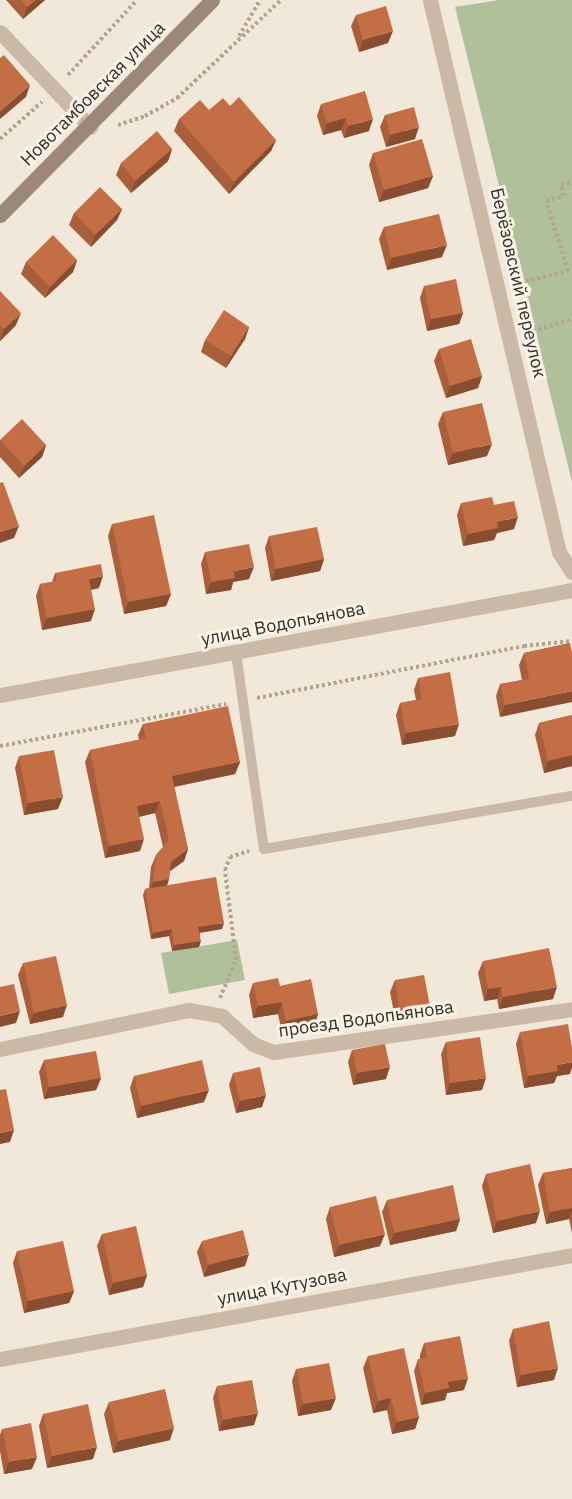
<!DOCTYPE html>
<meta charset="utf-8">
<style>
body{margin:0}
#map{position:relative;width:572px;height:1499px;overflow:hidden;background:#f1e8da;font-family:"IBM Plex Sans",sans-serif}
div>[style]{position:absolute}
.green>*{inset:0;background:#b0c09a}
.path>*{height:4px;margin-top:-2px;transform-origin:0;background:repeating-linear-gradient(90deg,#b4a391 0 3px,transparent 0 6px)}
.lane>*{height:10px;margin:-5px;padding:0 5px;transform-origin:5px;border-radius:5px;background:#c9b9a6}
.street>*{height:15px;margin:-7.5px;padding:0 7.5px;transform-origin:7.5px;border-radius:7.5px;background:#c9b9a6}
.secondary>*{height:15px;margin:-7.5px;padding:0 7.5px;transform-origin:7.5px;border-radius:7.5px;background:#9c8878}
.wall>*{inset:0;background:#a95f3b}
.shaded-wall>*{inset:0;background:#894d30}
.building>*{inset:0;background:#c46e45}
span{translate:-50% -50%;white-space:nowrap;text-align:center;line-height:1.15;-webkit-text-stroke:6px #f9f2e6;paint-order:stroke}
.street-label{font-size:18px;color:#352d27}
</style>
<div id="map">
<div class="green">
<div style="clip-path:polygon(499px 0,572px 0,572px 482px,455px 7px)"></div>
<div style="clip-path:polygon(237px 940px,245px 980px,169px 994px,161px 953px)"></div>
</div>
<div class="path">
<div style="left:239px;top:36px;width:42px;rotate:-59.7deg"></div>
<div style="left:68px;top:75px;width:102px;rotate:-47.4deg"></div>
<div style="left:118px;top:125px;width:28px;rotate:-18deg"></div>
<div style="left:145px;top:116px;width:37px;rotate:-29deg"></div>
<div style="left:177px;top:98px;width:143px;rotate:-43.3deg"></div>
<div style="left:0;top:139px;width:56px;rotate:-41.4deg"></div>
<div style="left:514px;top:284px;width:56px;rotate:-13.5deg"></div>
<div style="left:568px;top:271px;width:73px;rotate:-107.4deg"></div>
<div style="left:546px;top:201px;width:18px;rotate:-16deg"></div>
<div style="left:563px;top:196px;width:11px;rotate:-100deg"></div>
<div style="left:561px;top:185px;width:11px;rotate:-10deg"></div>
<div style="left:527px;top:333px;width:47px;rotate:-17.3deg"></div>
<div style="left:257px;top:698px;width:272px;rotate:-11deg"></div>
<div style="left:524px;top:646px;width:48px;rotate:-5.9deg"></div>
<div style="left:0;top:746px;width:230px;rotate:-10.5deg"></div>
<div style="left:220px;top:998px;width:41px;rotate:-67.2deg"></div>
<div style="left:236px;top:960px;width:91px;rotate:-97deg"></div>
<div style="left:225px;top:870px;width:14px;rotate:-69deg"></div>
<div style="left:230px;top:857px;width:20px;rotate:-18deg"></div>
</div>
<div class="lane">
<div style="left:236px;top:653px;width:198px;rotate:81.9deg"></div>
<div style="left:264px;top:849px;width:313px;rotate:-9.8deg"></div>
</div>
<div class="street">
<div style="left:430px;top:0;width:567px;rotate:76.85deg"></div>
<div style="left:559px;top:552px;width:24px;rotate:57deg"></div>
<div style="left:0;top:32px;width:131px;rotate:46.5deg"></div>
<div style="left:0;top:695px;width:582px;rotate:-10.4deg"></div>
<div style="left:0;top:1049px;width:193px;rotate:-11.7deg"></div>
<div style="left:189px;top:1010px;width:34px;rotate:10deg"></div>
<div style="left:222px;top:1016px;width:42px;rotate:42.1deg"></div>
<div style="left:253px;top:1044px;width:22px;rotate:21deg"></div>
<div style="left:274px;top:1052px;width:301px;rotate:-8.2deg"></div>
<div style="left:0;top:1359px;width:581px;rotate:-10.3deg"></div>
</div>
<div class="secondary">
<div style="left:0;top:215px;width:302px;rotate:-45.4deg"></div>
</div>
<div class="wall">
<div style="clip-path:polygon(6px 0,45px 0,23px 19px)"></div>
<div style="clip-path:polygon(356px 15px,388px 43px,359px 52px,351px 26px)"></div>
<div style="clip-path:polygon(321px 104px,369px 131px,344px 138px,341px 130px,323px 135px,317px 116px)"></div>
<div style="clip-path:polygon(230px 106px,276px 140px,271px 151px,229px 194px,174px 131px,179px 119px)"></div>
<div style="clip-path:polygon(385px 115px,415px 139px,386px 147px,380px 127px)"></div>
<div style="clip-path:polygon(172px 149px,168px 161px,131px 193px,116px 175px,121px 163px)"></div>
<div style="clip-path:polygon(373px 153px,433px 176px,428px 188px,379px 202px,369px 165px)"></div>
<div style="clip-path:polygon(122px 209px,117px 220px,91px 247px,69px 225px,74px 213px)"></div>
<div style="clip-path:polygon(384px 227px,442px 257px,387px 270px,379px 239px)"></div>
<div style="clip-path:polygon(77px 260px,73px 272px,45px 298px,21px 274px,26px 262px)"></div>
<div style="clip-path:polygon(424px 286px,463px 313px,459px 324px,427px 331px,420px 298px)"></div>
<div style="clip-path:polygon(0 291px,16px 325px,0 341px)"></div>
<div style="clip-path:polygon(249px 327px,245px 339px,226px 368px,201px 352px,205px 340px)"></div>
<div style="clip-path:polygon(439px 349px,482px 376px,478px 388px,446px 398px,434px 361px)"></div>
<div style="clip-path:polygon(443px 412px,487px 456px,448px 465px,438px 424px)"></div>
<div style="clip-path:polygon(0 440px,46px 445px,42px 457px,19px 478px,0 457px)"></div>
<div style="clip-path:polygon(461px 503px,494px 505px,514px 529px,497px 533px,494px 540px,463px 546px,457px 515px)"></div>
<div style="clip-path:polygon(112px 524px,171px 594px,166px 606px,124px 614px,108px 536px)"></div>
<div style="clip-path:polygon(269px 536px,324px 559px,320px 571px,271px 581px,265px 548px)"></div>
<div style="clip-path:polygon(205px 552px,249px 579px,233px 582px,231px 590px,206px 594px,201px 564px)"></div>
<div style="clip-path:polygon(55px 573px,99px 588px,91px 590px,91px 621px,42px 630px,36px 596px,40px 584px,52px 582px)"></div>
<div style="clip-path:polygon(570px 643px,500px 717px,496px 696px,500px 684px,522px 680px,519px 665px,524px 653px)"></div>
<div style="clip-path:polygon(418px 678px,455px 736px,402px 745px,396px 715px,400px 703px,416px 700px,414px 690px)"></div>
<div style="clip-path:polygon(572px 715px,572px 766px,544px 773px,535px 735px,539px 723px)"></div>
<div style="clip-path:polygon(143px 724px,240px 762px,235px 774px,174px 787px,188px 849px,184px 861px,170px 871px,169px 879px,167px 885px,222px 929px,200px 933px,199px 947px,172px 951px,169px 936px,151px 939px,143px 895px,145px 889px,149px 888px,151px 867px,156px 855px,163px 847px,155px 813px,139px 817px,140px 851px,105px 858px,85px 762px,90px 750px,139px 740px,138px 735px)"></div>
<div style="clip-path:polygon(19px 756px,58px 809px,24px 815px,15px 768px)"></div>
<div style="clip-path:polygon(483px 961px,553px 999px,499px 1009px,497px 999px,484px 1001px,478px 973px)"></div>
<div style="clip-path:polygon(23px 963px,63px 1017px,30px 1024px,18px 975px)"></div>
<div style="clip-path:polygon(395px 980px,430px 1006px,426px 1018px,396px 1023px,390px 992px)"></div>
<div style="clip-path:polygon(253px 983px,280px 986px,318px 1014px,314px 1026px,282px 1033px,278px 1014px,253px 1018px,249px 995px)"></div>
<div style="clip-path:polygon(520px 1032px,570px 1074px,557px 1076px,554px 1083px,524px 1088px,516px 1044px)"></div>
<div style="clip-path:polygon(446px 1042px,482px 1090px,446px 1095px,441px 1054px)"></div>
<div style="clip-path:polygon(352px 1050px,386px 1079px,353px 1085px,348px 1062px)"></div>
<div style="clip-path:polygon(44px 1060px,101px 1078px,96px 1090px,44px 1099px,39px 1072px)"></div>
<div style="clip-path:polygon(233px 1073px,262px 1107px,236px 1113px,229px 1085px)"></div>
<div style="clip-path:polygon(134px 1076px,204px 1102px,137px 1118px,130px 1088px)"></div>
<div style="clip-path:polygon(572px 1168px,572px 1233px,569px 1219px,546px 1224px,538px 1185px,543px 1173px)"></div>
<div style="clip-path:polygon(486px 1174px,536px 1223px,493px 1233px,482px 1186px)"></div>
<div style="clip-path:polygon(387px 1200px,460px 1219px,456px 1231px,390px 1245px,382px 1212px)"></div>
<div style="clip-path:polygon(330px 1207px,380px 1246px,334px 1257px,326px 1219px)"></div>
<div style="clip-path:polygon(102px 1234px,147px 1275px,143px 1287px,109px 1295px,97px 1246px)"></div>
<div style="clip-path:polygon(202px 1241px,245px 1266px,204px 1277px,197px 1252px)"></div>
<div style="clip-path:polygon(17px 1251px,74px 1291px,69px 1303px,24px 1313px,13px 1263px)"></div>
<div style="clip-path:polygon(513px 1329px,554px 1380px,517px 1387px,509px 1341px)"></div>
<div style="clip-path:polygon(424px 1343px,464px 1390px,447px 1393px,445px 1400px,421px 1405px,414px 1371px,418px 1359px,420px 1359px,420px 1355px)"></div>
<div style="clip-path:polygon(368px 1356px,419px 1417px,415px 1429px,392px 1434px,387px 1410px,373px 1413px,363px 1368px)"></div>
<div style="clip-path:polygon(296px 1369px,331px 1410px,298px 1416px,292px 1381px)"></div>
<div style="clip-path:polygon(217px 1386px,254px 1425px,219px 1431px,213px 1398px)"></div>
<div style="clip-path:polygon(109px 1402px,170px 1440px,113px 1453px,104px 1414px)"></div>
<div style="clip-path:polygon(43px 1414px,93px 1459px,47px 1468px,39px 1426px)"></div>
<div style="clip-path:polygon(2px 1429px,32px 1469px,4px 1474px,0 1451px,0 1435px)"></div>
</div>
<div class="shaded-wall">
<div style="clip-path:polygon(36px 0,45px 0,23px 19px,27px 7px)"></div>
<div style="clip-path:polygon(393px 31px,388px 43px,359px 52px,363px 40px)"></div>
<div style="clip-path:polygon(30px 85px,26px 97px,0 119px,0 111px)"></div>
<div style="clip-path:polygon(346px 118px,341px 130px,323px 135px,327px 123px)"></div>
<div style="clip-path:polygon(373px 119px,369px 131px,344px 138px,348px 126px)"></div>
<div style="clip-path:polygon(419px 127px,415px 139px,386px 147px,390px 135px)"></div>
<div style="clip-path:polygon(276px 140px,271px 151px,229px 194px,234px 182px)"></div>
<div style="clip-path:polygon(172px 149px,168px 161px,131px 193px,135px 181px)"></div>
<div style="clip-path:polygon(433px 176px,428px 188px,379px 202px,384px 190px)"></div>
<div style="clip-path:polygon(122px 209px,117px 220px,91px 247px,95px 235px)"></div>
<div style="clip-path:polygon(447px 245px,442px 257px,387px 270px,391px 258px)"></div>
<div style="clip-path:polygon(77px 260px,73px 272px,45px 298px,50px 287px)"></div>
<div style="clip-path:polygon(21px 313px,16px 325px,0 341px,4px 329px)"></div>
<div style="clip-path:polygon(463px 313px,459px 324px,427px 331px,431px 319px)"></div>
<div style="clip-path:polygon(249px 327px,245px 339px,226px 368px,231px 356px)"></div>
<div style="clip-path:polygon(482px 376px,478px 388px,446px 398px,450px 386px)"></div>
<div style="clip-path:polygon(492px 444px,487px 456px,448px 465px,453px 453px)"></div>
<div style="clip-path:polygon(46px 445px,42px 457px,19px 478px,24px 466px)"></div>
<div style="clip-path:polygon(518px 517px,514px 529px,497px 533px,494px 540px,463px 546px,468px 534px,497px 522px)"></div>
<div style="clip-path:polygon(19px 526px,14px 538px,0 543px,0 532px)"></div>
<div style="clip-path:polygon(324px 559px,320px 571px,271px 581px,276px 569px)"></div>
<div style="clip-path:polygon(254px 567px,249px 579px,233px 582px,231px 590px,206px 594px,211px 582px,234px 571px)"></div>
<div style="clip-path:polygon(103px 576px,99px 588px,85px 591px,89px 579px)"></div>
<div style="clip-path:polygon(171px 594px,166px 606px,124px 614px,128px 602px)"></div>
<div style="clip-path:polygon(95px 609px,91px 621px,42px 630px,47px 618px)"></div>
<div style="clip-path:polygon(572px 691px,572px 702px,500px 717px,505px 705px)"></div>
<div style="clip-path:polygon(459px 724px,455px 736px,402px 745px,406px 733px)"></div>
<div style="clip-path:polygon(572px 755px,572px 766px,544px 773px,548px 761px)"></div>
<div style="clip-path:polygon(240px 762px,235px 774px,168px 788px,172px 776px)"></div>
<div style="clip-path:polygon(63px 797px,58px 809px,24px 815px,28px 803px)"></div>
<div style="clip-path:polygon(160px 801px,155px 813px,133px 818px,137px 806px)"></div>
<div style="clip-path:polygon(144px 839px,140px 851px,105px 858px,109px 846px)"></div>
<div style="clip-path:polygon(188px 849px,184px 861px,166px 874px,171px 862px)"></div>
<div style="clip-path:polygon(169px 879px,165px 891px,149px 894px,153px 882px)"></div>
<div style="clip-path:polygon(224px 923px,222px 929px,196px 933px,198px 927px)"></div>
<div style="clip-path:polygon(172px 929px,169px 936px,151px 939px,153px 933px)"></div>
<div style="clip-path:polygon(201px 941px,199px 947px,172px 951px,174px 945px)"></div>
<div style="clip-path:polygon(501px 987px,497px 999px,484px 1001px,488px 989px)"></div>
<div style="clip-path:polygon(557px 987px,553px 999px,499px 1009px,503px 997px)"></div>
<div style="clip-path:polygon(282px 1002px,278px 1014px,253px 1018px,258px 1006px)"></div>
<div style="clip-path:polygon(67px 1005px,63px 1017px,30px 1024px,34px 1013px)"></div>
<div style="clip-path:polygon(430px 1006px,426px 1018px,396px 1023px,400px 1012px)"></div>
<div style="clip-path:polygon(20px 1011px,16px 1023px,0 1027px,0 1016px)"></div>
<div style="clip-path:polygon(318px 1014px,314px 1026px,282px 1033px,286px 1021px)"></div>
<div style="clip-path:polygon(572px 1062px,572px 1068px,570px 1074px,557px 1076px,554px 1083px,524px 1088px,528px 1076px,557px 1065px)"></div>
<div style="clip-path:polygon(390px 1067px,386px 1079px,353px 1085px,357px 1073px)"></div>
<div style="clip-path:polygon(101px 1078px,96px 1090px,44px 1099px,49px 1087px)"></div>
<div style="clip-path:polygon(486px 1078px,482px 1090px,446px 1095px,450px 1083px)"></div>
<div style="clip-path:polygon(209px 1090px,204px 1102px,137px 1118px,141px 1106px)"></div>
<div style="clip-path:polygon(266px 1095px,262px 1107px,236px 1113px,240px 1101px)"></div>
<div style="clip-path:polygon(14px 1130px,10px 1142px,0 1144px,0 1133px)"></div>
<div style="clip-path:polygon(572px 1208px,572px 1212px,569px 1219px,546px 1224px,550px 1212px)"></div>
<div style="clip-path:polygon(540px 1211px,536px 1223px,493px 1233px,497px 1221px)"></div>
<div style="clip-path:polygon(460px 1219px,456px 1231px,390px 1245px,394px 1233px)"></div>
<div style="clip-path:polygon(385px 1234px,380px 1246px,334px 1257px,339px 1245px)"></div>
<div style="clip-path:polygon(249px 1254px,245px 1266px,204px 1277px,208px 1265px)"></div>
<div style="clip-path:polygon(147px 1275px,143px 1287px,109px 1295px,113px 1283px)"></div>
<div style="clip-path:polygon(74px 1291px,69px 1303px,24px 1313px,28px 1301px)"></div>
<div style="clip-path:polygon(558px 1368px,554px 1380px,517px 1387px,521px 1375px)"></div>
<div style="clip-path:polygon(468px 1378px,464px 1390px,447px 1393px,445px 1400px,421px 1405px,425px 1393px,448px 1382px)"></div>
<div style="clip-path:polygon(336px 1398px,331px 1410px,298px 1416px,303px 1404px)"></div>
<div style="clip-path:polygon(391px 1398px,387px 1410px,373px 1413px,378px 1401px)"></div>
<div style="clip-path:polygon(258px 1413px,254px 1425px,219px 1431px,223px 1420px)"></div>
<div style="clip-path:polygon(419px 1417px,415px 1429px,392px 1434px,397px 1422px)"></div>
<div style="clip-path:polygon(174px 1428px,170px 1440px,113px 1453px,118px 1441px)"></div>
<div style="clip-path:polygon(97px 1447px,93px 1459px,47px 1468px,52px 1456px)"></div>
<div style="clip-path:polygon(37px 1457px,32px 1469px,4px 1474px,9px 1462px)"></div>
</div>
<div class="building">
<div style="clip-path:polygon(21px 0,36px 0,27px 7px)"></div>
<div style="clip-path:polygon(386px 6px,393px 31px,363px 40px,356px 15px)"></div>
<div style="clip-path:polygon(4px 55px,30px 85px,0 111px,0 58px)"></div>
<div style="clip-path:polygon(365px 91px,373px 119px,348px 126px,346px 118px,327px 123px,321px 104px)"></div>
<div style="clip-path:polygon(239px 97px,276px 140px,234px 182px,179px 119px,200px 100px,209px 110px,223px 98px,230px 106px)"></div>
<div style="clip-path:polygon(414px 107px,419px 127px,390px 135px,385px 115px)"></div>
<div style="clip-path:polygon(157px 131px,172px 149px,135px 181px,121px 163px)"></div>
<div style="clip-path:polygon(422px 139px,433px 176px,384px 190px,373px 153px)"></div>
<div style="clip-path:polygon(100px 187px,122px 209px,95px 235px,74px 213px)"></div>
<div style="clip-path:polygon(439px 214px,447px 245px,391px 258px,384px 227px)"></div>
<div style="clip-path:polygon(53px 235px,77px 260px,50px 287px,26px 262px)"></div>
<div style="clip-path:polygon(456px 279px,463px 313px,431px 319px,424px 286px)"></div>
<div style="clip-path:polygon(0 291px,21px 313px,4px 329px,0 325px)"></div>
<div style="clip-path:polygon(224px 310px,249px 327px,231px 356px,205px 340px)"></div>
<div style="clip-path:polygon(471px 339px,482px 376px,450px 386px,439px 349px)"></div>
<div style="clip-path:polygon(482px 403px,492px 444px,453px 453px,443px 412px)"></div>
<div style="clip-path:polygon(22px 419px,46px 445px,24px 466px,0 440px)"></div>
<div style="clip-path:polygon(3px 482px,19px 526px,0 532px,0 483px)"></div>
<div style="clip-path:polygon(492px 497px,494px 505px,514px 501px,518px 517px,497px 522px,498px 528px,468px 534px,461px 503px)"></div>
<div style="clip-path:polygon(154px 515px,171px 594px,128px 602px,112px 524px)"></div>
<div style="clip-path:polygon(317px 527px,324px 559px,276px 569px,269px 536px)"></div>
<div style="clip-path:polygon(249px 544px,254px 567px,234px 571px,235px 578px,211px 582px,205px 552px)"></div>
<div style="clip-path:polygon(101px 564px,103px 576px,89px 579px,95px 609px,47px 618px,40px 584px,57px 581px,55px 573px)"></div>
<div style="clip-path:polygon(570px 643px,572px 653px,572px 691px,505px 705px,500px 684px,529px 679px,524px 653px)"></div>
<div style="clip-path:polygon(450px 672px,459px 724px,406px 733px,400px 703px,422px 699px,418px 678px)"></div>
<div style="clip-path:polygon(228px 706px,240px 762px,172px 776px,188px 849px,171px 862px,169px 879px,153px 882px,156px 855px,169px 840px,160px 801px,137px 806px,144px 839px,109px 846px,90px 750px,146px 738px,143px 724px)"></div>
<div style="clip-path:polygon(572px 715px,572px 755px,548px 761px,539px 723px)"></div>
<div style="clip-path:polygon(54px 750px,63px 797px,28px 803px,19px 756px)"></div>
<div style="clip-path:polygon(216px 877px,224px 923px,198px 927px,201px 941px,174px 945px,172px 929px,153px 933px,145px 889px)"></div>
<div style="clip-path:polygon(549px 948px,557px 987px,503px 997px,501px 987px,488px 989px,483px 961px)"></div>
<div style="clip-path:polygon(56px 956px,67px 1005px,34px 1013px,23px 963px)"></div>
<div style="clip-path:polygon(424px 975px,430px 1006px,400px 1012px,395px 980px)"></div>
<div style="clip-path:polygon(278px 978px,280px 986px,311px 979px,318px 1014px,286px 1021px,282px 1002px,258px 1006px,253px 983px)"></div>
<div style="clip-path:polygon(14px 984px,20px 1011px,0 1016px,0 987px)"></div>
<div style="clip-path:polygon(568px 1024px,572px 1048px,572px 1062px,557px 1065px,558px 1071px,528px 1076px,520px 1032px)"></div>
<div style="clip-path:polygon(480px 1037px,486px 1078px,450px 1083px,446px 1042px)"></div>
<div style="clip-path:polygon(385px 1044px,390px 1067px,357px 1073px,352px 1050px)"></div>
<div style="clip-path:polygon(96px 1051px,101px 1078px,49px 1087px,44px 1060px)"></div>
<div style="clip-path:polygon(202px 1060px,209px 1090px,141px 1106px,134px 1076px)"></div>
<div style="clip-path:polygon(260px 1067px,266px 1095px,240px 1101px,233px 1073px)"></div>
<div style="clip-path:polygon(6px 1089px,14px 1130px,0 1133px,0 1090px)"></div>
<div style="clip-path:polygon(530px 1164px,540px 1211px,497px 1221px,486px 1174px)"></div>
<div style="clip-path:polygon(572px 1168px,572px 1208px,550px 1212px,543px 1173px)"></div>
<div style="clip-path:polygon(453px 1185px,460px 1219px,394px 1233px,387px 1200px)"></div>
<div style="clip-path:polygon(376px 1196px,385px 1234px,339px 1245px,330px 1207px)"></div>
<div style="clip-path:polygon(136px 1226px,147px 1275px,113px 1283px,102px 1234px)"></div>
<div style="clip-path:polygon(243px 1230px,249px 1254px,208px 1265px,202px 1241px)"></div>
<div style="clip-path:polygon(63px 1241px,74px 1291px,28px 1301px,17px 1251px)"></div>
<div style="clip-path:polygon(549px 1321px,558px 1368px,521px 1375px,513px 1329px)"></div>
<div style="clip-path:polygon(460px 1336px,468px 1378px,448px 1382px,449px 1388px,425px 1393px,418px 1359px,427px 1358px,424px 1343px)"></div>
<div style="clip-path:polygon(404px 1348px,419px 1417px,397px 1422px,391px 1398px,378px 1401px,368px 1356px)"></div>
<div style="clip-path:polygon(329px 1363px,336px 1398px,303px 1404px,296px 1369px)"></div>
<div style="clip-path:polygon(252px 1380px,258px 1413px,223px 1420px,217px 1386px)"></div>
<div style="clip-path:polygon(165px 1389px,174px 1428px,118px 1441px,109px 1402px)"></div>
<div style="clip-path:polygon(88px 1404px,97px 1447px,52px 1456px,43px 1414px)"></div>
<div style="clip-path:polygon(31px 1423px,37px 1457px,9px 1462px,2px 1429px)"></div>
</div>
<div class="street-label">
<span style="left:93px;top:94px;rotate:-45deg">Новотамбовская улица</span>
<span style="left:518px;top:283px;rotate:77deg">Берёзовский переулок</span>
<span style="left:283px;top:624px;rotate:-11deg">улица Водопьянова</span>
<span style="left:366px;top:1019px;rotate:-8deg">проезд Водопьянова</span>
<span style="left:282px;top:1287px;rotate:-11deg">улица Кутузова</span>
</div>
</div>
